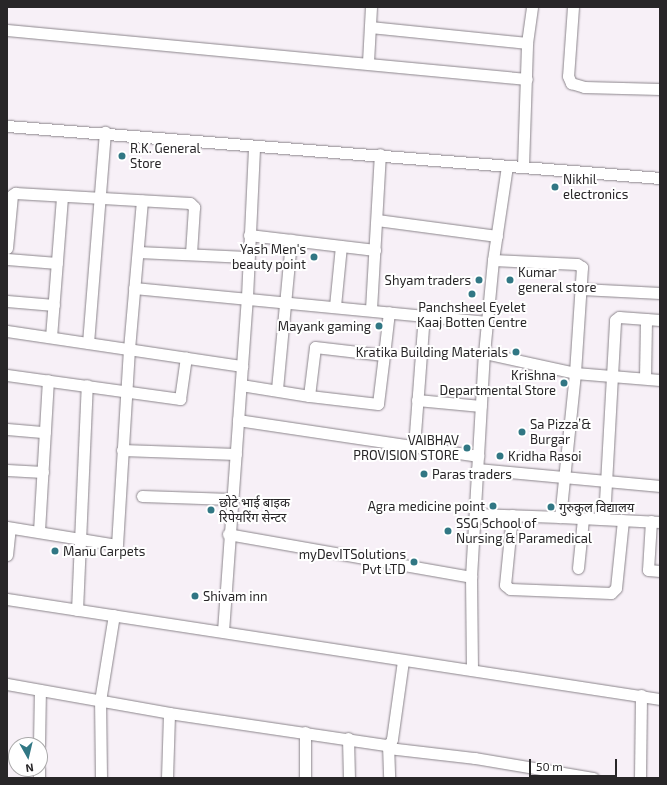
<!DOCTYPE html>
<meta charset="utf-8">
<style>
body{margin:0}
#map{position:relative;width:667px;height:785px;overflow:hidden;background:#f7f0f7;font-family:"Exo 2","Noto Sans Devanagari",sans-serif}
div>[style]{position:absolute}
.roads{filter:drop-shadow(0 0 1px #8b858b) drop-shadow(0 0 1px #8b858b)}
.minor>*{height:11px;margin:-5.5px;padding:0 5.5px;transform-origin:5.5px;border-radius:5.5px;background:#fff}
.dots>*{width:11px;height:11px;translate:-50% -50%;box-sizing:border-box;border:2px solid #fff;border-radius:50%}
span{translate:-50% -50%;white-space:nowrap;text-align:center;line-height:1.15;-webkit-text-stroke:4px #fff;paint-order:stroke}
.poi-label{font-size:13px;color:#282628}
.left{translate:0 -50%;text-align:left}
.right{translate:-100% -50%;text-align:right}
.frame{position:absolute;inset:0;border:8px solid #282628;pointer-events:none}
.north{position:absolute;left:8px;top:737px;width:40px;height:40px;box-sizing:border-box;background:#fff;border:1px solid #a9a8a9;border-radius:50%;rotate:172deg;font-size:11px;font-weight:700;line-height:16px;text-align:center;color:#282628}
.north::after{content:'';display:block;margin:auto;width:14px;height:18px;background:#317784;clip-path:polygon(50% 0,100% 100%,50% 72%,0 100%)}
.scale{position:absolute;left:529px;top:759px;width:88px;height:18px;box-sizing:border-box;border:2px solid #282628;border-top:0;padding-left:5px;font-size:12px;line-height:14px;white-space:nowrap;color:#282628;-webkit-text-stroke:3px #fff;paint-order:stroke}
</style>
<div id="map">
<div class="roads">
<div class="minor">
<div style="left:573px;top:7px;width:69px;rotate:94.1deg"></div>
<div style="left:568px;top:76px;width:8px;rotate:67deg"></div>
<div style="left:571px;top:83px;width:14px;rotate:17deg"></div>
<div style="left:584px;top:87px;width:76px;rotate:1.5deg"></div>
<div style="left:370px;top:27px;width:158px;rotate:5.8deg"></div>
<div style="left:7px;top:30px;width:522px;rotate:5.38deg"></div>
<div style="left:368px;top:62px;width:55px;rotate:-86.9deg"></div>
<div style="left:7px;top:126px;width:655px;rotate:4.55deg"></div>
<div style="left:507px;top:166px;width:95px;rotate:98.5deg"></div>
<div style="left:493px;top:260px;width:93px;rotate:95.5deg"></div>
<div style="left:484px;top:353px;width:93px;rotate:12.4deg"></div>
<div style="left:575px;top:373px;width:85px;rotate:4.7deg"></div>
<div style="left:523px;top:166px;width:123px;rotate:-88.1deg"></div>
<div style="left:527px;top:43px;width:36px;rotate:-82deg"></div>
<div style="left:377px;top:220px;width:121px;rotate:7.6deg"></div>
<div style="left:249px;top:235px;width:127px;rotate:6.8deg"></div>
<div style="left:7px;top:248px;width:53px;rotate:-84.6deg"></div>
<div style="left:12px;top:195px;width:4px;rotate:-34deg"></div>
<div style="left:15px;top:193px;width:175px;rotate:3.3deg"></div>
<div style="left:190px;top:203px;width:6px;rotate:45deg"></div>
<div style="left:194px;top:207px;width:46px;rotate:93.7deg"></div>
<div style="left:138px;top:252px;width:109px;rotate:2.6deg"></div>
<div style="left:7px;top:259px;width:50px;rotate:4.6deg"></div>
<div style="left:493px;top:260px;width:84px;rotate:2.7deg"></div>
<div style="left:577px;top:264px;width:6px;rotate:31deg"></div>
<div style="left:582px;top:267px;width:106px;rotate:93.8deg"></div>
<div style="left:575px;top:373px;width:145px;rotate:95.9deg"></div>
<div style="left:560px;top:517px;width:100px;rotate:2.9deg"></div>
<div style="left:134px;top:288px;width:355px;rotate:5.5deg"></div>
<div style="left:581px;top:289px;width:79px;rotate:2.9deg"></div>
<div style="left:7px;top:301px;width:47px;rotate:4.9deg"></div>
<div style="left:335px;top:306px;width:60px;rotate:-84.3deg"></div>
<div style="left:371px;top:309px;width:155px;rotate:-86.7deg"></div>
<div style="left:7px;top:331px;width:238px;rotate:8.5deg"></div>
<div style="left:51px;top:337px;width:141px;rotate:-85.5deg"></div>
<div style="left:88px;top:343px;width:212px;rotate:-85.4deg"></div>
<div style="left:384px;top:355px;width:49px;rotate:97deg"></div>
<div style="left:378px;top:404px;width:69px;rotate:-173.4deg"></div>
<div style="left:309px;top:396px;width:49px;rotate:-83deg"></div>
<div style="left:315px;top:347px;width:69px;rotate:6.6deg"></div>
<div style="left:384px;top:355px;width:43px;rotate:-83.4deg"></div>
<div style="left:7px;top:375px;width:175px;rotate:7.9deg"></div>
<div style="left:180px;top:399px;width:42px;rotate:-81.9deg"></div>
<div style="left:645px;top:378px;width:59px;rotate:-89deg"></div>
<div style="left:241px;top:385px;width:69px;rotate:9.2deg"></div>
<div style="left:277px;top:389px;width:150px;rotate:-84.6deg"></div>
<div style="left:417px;top:400px;width:64px;rotate:5.4deg"></div>
<div style="left:238px;top:420px;width:243px;rotate:8.5deg"></div>
<div style="left:7px;top:429px;width:38px;rotate:5deg"></div>
<div style="left:414px;top:447px;width:132px;rotate:-85.7deg"></div>
<div style="left:122px;top:450px;width:114px;rotate:2deg"></div>
<div style="left:477px;top:469px;width:184px;rotate:5.3deg"></div>
<div style="left:7px;top:470px;width:36px;rotate:3deg"></div>
<div style="left:142px;top:496px;width:89px;rotate:1.9deg"></div>
<div style="left:475px;top:514px;width:85px;rotate:2deg"></div>
<div style="left:512px;top:515px;width:70px;rotate:95.7deg"></div>
<div style="left:505px;top:585px;width:6px;rotate:39deg"></div>
<div style="left:510px;top:589px;width:101px;rotate:2.3deg"></div>
<div style="left:611px;top:593px;width:7px;rotate:-45deg"></div>
<div style="left:616px;top:588px;width:68px;rotate:-84.1deg"></div>
<div style="left:604px;top:519px;width:199px;rotate:-86.8deg"></div>
<div style="left:615px;top:320px;width:5px;rotate:-37deg"></div>
<div style="left:619px;top:317px;width:41px;rotate:4.2deg"></div>
<div style="left:651px;top:521px;width:49px;rotate:93.5deg"></div>
<div style="left:648px;top:570px;width:12px;rotate:5deg"></div>
<div style="left:7px;top:527px;width:111px;rotate:9.3deg"></div>
<div style="left:117px;top:545px;width:196px;rotate:-86.5deg"></div>
<div style="left:129px;top:349px;width:149px;rotate:-85deg"></div>
<div style="left:39px;top:531px;width:151px;rotate:-86.6deg"></div>
<div style="left:228px;top:534px;width:247px;rotate:10deg"></div>
<div style="left:7px;top:555px;width:27px;rotate:-84deg"></div>
<div style="left:578px;top:568px;width:49px;rotate:-84.2deg"></div>
<div style="left:7px;top:599px;width:661px;rotate:8.71deg"></div>
<div style="left:77px;top:610px;width:225px;rotate:-87.5deg"></div>
<div style="left:223px;top:631px;width:335px;rotate:-85.9deg"></div>
<div style="left:247px;top:297px;width:150px;rotate:-87.3deg"></div>
<div style="left:472px;top:670px;width:93px;rotate:-90.6deg"></div>
<div style="left:471px;top:577px;width:224px;rotate:-86.7deg"></div>
<div style="left:7px;top:684px;width:165px;rotate:10.1deg"></div>
<div style="left:169px;top:713px;width:219px;rotate:8.4deg"></div>
<div style="left:386px;top:745px;width:4px;rotate:-14deg"></div>
<div style="left:390px;top:744px;width:5px;rotate:-68deg"></div>
<div style="left:392px;top:739px;width:79px;rotate:-82deg"></div>
<div style="left:305px;top:732px;width:46px;rotate:90deg"></div>
<div style="left:348px;top:738px;width:40px;rotate:88.6deg"></div>
<div style="left:388px;top:744px;width:34px;rotate:88deg"></div>
<div style="left:39px;top:745px;width:55px;rotate:-89deg"></div>
<div style="left:388px;top:748px;width:88px;rotate:6.6deg"></div>
<div style="left:475px;top:758px;width:120px;rotate:9.6deg"></div>
<div style="left:39px;top:778px;width:9px;rotate:-90deg"></div>
<div style="left:101px;top:778px;width:77px;rotate:-90.7deg"></div>
<div style="left:100px;top:701px;width:87px;rotate:-80.8deg"></div>
<div style="left:167px;top:778px;width:65px;rotate:-88.2deg"></div>
<div style="left:640px;top:778px;width:83px;rotate:-89.3deg"></div>
</div>
</div>
<div class="dots">
<div style="left:122px;top:156px;background:#317784"></div>
<div style="left:555px;top:187px;background:#317784"></div>
<div style="left:314px;top:257px;background:#317784"></div>
<div style="left:479px;top:280px;background:#317784"></div>
<div style="left:510px;top:280px;background:#317784"></div>
<div style="left:472px;top:294px;background:#317784"></div>
<div style="left:379px;top:326px;background:#317784"></div>
<div style="left:516px;top:352px;background:#317784"></div>
<div style="left:564px;top:383px;background:#317784"></div>
<div style="left:522px;top:432px;background:#317784"></div>
<div style="left:467px;top:448px;background:#317784"></div>
<div style="left:500px;top:456px;background:#317784"></div>
<div style="left:424px;top:474px;background:#317784"></div>
<div style="left:493px;top:506px;background:#317784"></div>
<div style="left:551px;top:507px;background:#317784"></div>
<div style="left:211px;top:510px;background:#317784"></div>
<div style="left:448px;top:531px;background:#317784"></div>
<div style="left:55px;top:551px;background:#317784"></div>
<div style="left:414px;top:562px;background:#317784"></div>
<div style="left:195px;top:596px;background:#317784"></div>
</div>
<div class="poi-label">
<span class="left" style="left:130px;top:156px">R.K. General<br>Store</span>
<span class="left" style="left:563px;top:187px">Nikhil<br>electronics</span>
<span class="right" style="left:306px;top:257px">Yash Men's<br>beauty point</span>
<span class="left" style="left:518px;top:280px">Kumar<br>general store</span>
<span class="right" style="left:471px;top:280px">Shyam traders</span>
<span style="left:472px;top:315px">Panchsheel Eyelet<br>Kaaj Botten Centre</span>
<span class="right" style="left:371px;top:326px">Mayank gaming</span>
<span class="right" style="left:508px;top:352px">Kratika Building Materials</span>
<span class="right" style="left:556px;top:383px">Krishna<br>Departmental Store</span>
<span class="left" style="left:530px;top:432px">Sa Pizza’&amp;<br>Burgar</span>
<span class="right" style="left:459px;top:448px">VAIBHAV<br>PROVISION STORE</span>
<span class="left" style="left:508px;top:456px">Kridha Rasoi</span>
<span class="left" style="left:432px;top:474px">Paras traders</span>
<span class="left" style="left:219px;top:510px">छोटे भाई बाइक<br>रिपेयरिंग सेन्टर</span>
<span class="right" style="left:485px;top:506px">Agra medicine point</span>
<span class="left" style="left:559px;top:507px">गुरुकुल विद्यालय</span>
<span class="left" style="left:456px;top:531px">SSG School of<br>Nursing &amp; Paramedical</span>
<span class="left" style="left:63px;top:551px">Manu Carpets</span>
<span class="right" style="left:406px;top:562px">myDevITSolutions<br>Pvt LTD</span>
<span class="left" style="left:203px;top:596px">Shivam inn</span>
</div>
<div class="frame"></div>
<div class="north">N</div>
<div class="scale">50 m</div>
</div>
